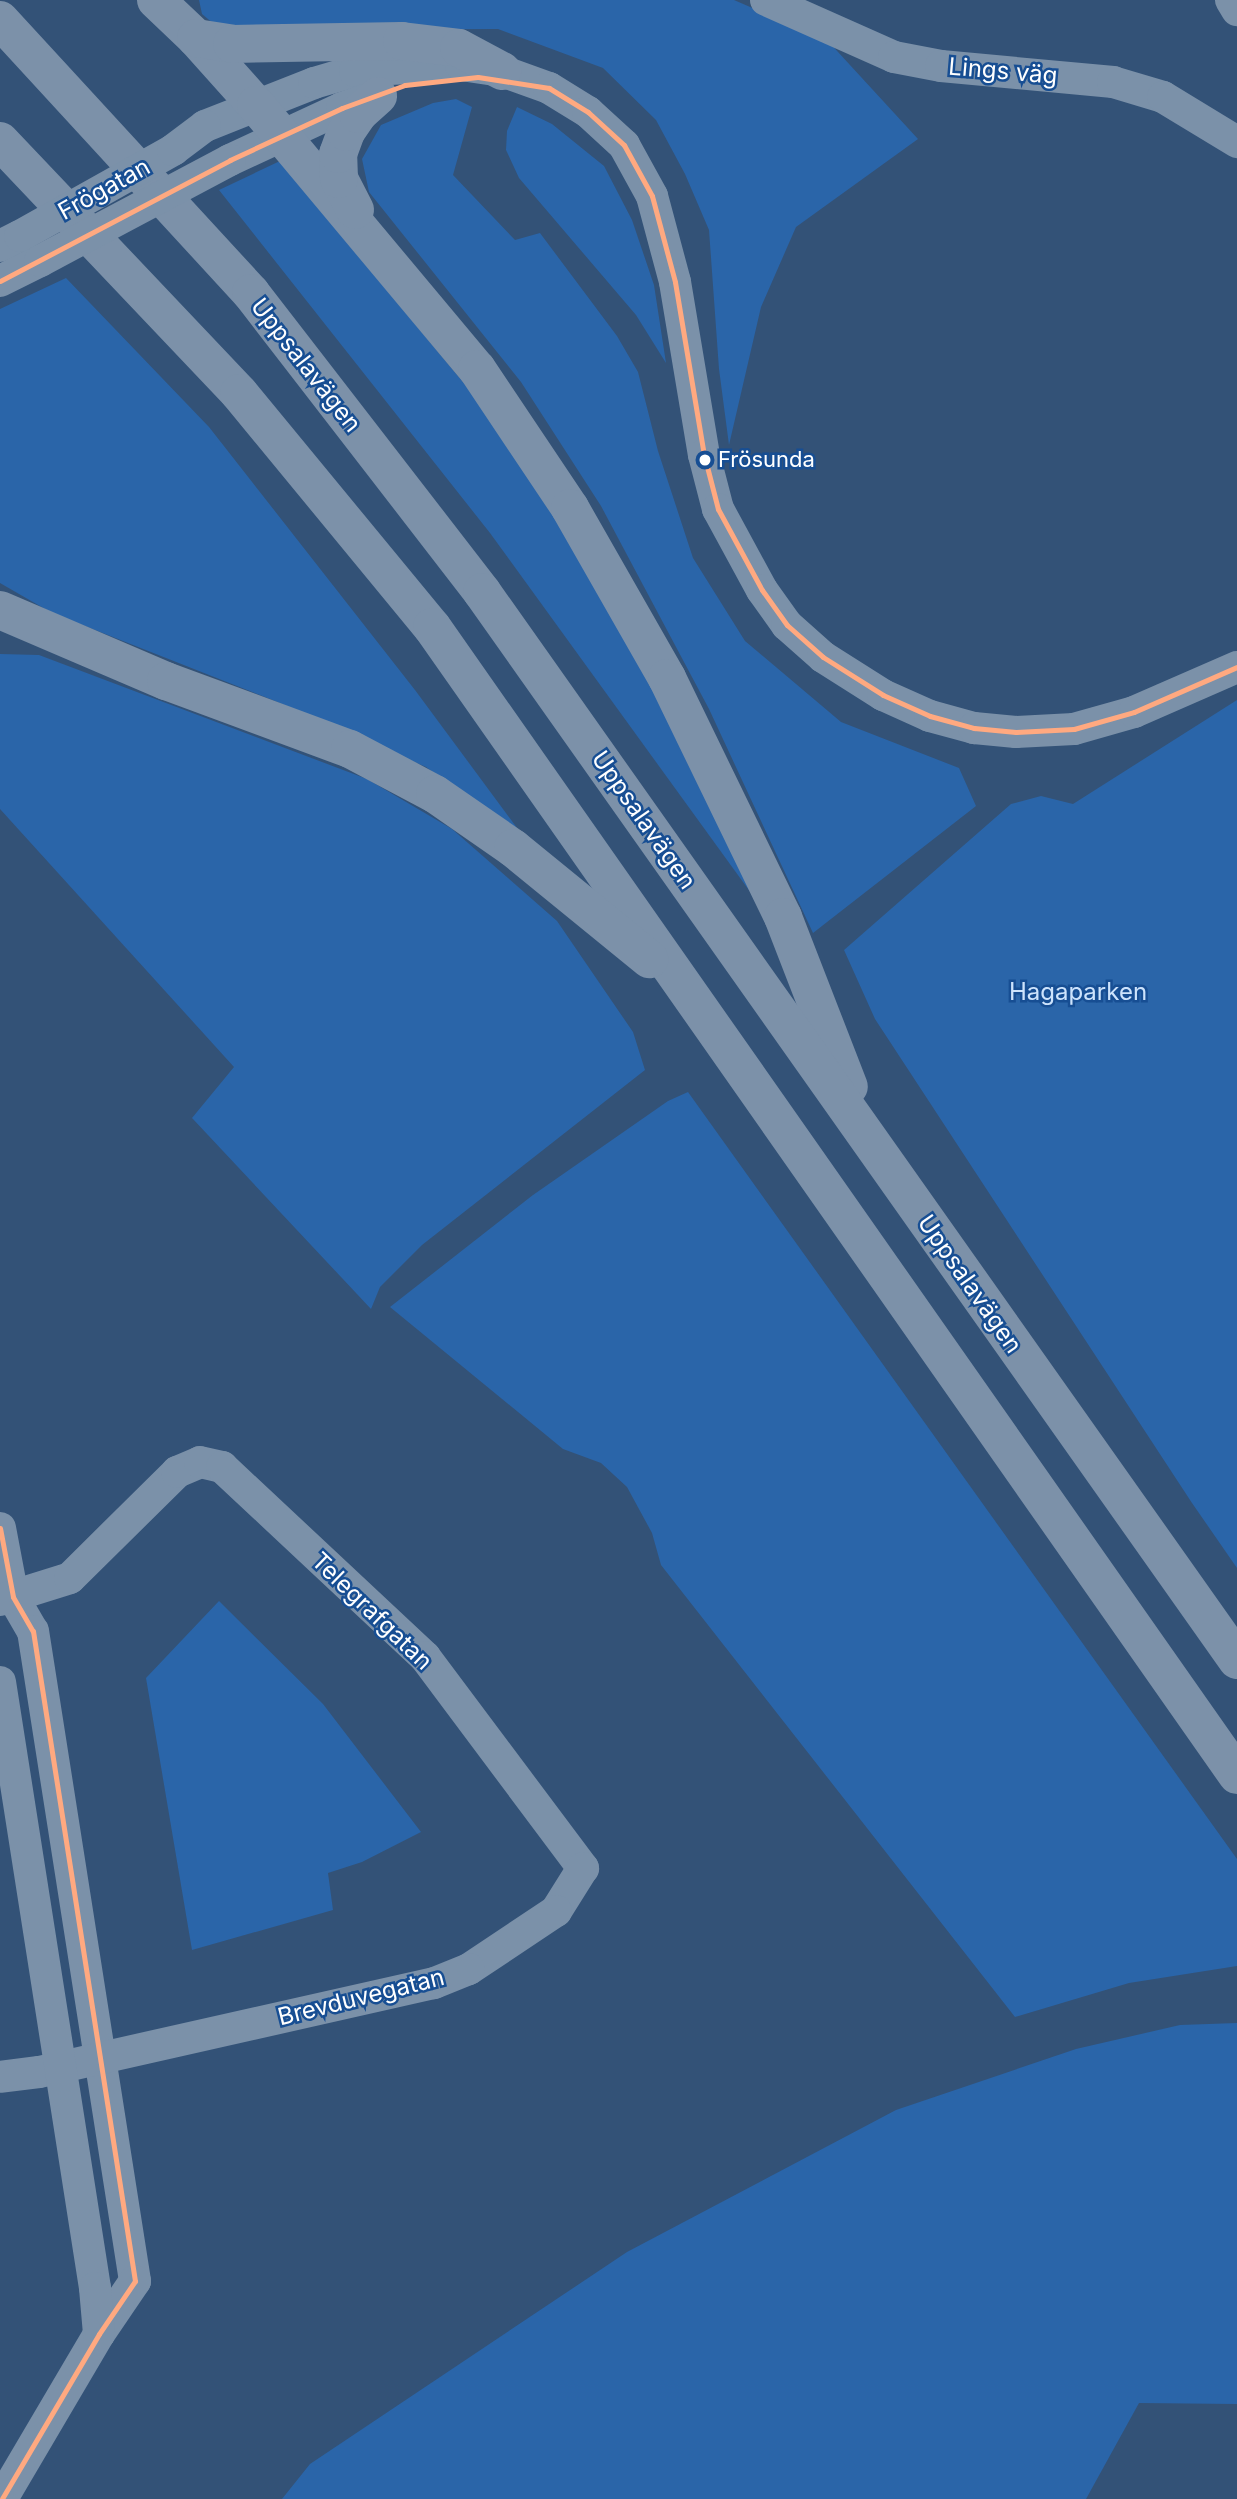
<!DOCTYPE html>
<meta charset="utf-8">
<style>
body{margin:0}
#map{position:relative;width:1237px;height:2499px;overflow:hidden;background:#335277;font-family:Inter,sans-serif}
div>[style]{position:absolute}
.green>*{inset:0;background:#2a65a9}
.minor>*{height:32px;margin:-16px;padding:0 16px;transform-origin:16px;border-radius:16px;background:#7b91a9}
.motorway>*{height:38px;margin:-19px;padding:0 19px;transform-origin:19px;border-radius:19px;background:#7c91a9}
.minor-bridge>*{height:32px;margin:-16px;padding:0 16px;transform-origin:16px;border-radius:16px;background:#7b91a9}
.bus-1>*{height:5px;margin:-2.5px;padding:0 2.5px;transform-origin:2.5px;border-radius:2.5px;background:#ffa980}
.dots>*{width:19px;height:19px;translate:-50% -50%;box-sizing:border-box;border:4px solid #174e93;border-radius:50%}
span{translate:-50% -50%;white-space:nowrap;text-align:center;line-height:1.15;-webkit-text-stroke:5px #174e93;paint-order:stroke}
.bus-label{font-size:22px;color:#fff}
.left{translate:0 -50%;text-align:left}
.street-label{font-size:24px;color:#fff}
.park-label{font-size:24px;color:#cde3fc}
</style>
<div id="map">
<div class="green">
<div style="clip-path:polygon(199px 0,734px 0,827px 40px,918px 139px,796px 227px,761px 307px,729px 445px,719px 369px,709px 230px,685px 174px,656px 120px,603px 68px,498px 29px,221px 30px,202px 14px)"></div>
<div style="clip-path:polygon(456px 99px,472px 107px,453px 175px,515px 240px,540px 233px,617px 336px,638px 372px,658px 451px,693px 558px,745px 641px,841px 722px,959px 768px,976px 806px,813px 933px,709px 709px,601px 506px,521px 382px,369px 192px,362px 159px,381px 125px,433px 103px)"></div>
<div style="clip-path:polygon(517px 107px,552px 124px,604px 166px,632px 220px,654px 285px,666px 363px,636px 315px,519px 178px,506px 150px,507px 131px)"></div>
<div style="clip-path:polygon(280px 161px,482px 405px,596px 580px,772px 922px,490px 533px,219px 190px)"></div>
<div style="clip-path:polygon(66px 278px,209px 427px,415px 690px,523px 836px,426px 767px,275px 701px,52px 613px,0 583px,0 309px)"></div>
<div style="clip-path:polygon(0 654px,39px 655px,367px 779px,452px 829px,557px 921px,633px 1032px,645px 1070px,422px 1245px,380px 1287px,371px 1309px,192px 1118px,234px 1067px,0 809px)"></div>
<div style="clip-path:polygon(1237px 700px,1237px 1568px,1192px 1503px,875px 1019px,844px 950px,1011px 804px,1041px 796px,1073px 804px)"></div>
<div style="clip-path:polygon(688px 1092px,1237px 1859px,1237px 1966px,1129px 1983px,1015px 2017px,661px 1565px,652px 1533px,627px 1487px,601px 1463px,563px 1449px,390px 1307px,533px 1195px,668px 1101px)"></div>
<div style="clip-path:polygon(219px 1601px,323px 1704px,421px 1832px,362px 1862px,328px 1873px,333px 1910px,192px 1950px,146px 1678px)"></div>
<div style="clip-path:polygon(1237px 2023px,1237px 2404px,1139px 2403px,1086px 2499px,282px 2499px,310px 2464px,627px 2252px,896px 2110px,1076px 2049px,1180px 2025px)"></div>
</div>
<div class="minor">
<div style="left:766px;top:0;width:140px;rotate:24deg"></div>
<div style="left:894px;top:57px;width:48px;rotate:10.8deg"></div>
<div style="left:941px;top:66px;width:173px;rotate:5.3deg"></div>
<div style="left:1113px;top:82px;width:52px;rotate:16.7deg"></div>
<div style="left:1163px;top:97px;width:87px;rotate:31.3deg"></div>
<div style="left:1231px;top:0;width:12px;rotate:59deg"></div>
<div style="left:205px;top:126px;width:117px;rotate:-21.5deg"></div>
<div style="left:314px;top:83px;width:43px;rotate:-16.3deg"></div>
<div style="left:355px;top:71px;width:106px;rotate:-3.2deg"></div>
<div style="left:461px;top:65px;width:41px;rotate:8.3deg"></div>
<div style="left:502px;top:71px;width:50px;rotate:19.9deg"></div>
<div style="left:549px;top:88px;width:46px;rotate:31.6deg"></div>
<div style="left:588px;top:112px;width:49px;rotate:42.5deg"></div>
<div style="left:624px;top:145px;width:58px;rotate:61.2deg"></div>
<div style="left:652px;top:196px;width:89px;rotate:75deg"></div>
<div style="left:675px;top:282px;width:175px;rotate:80.5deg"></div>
<div style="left:704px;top:455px;width:56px;rotate:75.5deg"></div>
<div style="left:718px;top:509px;width:92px;rotate:61.5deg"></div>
<div style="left:762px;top:590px;width:43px;rotate:54.5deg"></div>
<div style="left:787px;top:625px;width:48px;rotate:41.6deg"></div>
<div style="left:823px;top:657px;width:71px;rotate:32.3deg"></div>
<div style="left:883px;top:695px;width:51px;rotate:24.1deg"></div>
<div style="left:930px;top:716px;width:46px;rotate:15.3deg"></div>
<div style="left:974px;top:728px;width:42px;rotate:5.4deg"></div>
<div style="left:1016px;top:732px;width:58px;rotate:-3deg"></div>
<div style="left:1074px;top:729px;width:62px;rotate:-15.8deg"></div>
<div style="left:1134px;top:712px;width:112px;rotate:-23.6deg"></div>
<div style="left:230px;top:160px;width:123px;rotate:-24.9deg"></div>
<div style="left:342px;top:108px;width:36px;rotate:-19deg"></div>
<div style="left:0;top:246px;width:22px;rotate:-27deg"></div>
<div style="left:0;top:281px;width:45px;rotate:-26.6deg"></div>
<div style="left:0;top:1528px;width:70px;rotate:79.3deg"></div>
<div style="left:13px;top:1597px;width:39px;rotate:60deg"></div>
<div style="left:33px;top:1631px;width:658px;rotate:81.08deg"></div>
<div style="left:135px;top:2281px;width:64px;rotate:124.2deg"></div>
<div style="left:99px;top:2334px;width:191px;rotate:120.5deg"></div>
<div style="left:0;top:1600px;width:73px;rotate:-17.4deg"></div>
<div style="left:70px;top:1578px;width:151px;rotate:-44.7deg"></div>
<div style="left:177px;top:1472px;width:25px;rotate:-23deg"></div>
<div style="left:200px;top:1462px;width:23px;rotate:13deg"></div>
<div style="left:222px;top:1467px;width:278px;rotate:43.1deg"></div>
<div style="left:425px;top:1657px;width:264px;rotate:53.2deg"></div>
<div style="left:583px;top:1868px;width:51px;rotate:122.1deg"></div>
<div style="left:556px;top:1911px;width:105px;rotate:146.3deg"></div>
<div style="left:469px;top:1969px;width:38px;rotate:158deg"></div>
<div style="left:434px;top:1983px;width:405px;rotate:167.3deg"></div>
<div style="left:39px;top:2072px;width:39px;rotate:173deg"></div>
<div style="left:0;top:1682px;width:613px;rotate:81.09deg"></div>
<div style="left:95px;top:2288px;width:46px;rotate:85deg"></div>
</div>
<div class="motorway">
<div style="left:156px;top:0;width:55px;rotate:43.5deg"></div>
<div style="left:196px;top:38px;width:90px;rotate:48.2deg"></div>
<div style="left:256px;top:105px;width:344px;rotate:50.1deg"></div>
<div style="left:477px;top:369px;width:167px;rotate:56.2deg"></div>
<div style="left:570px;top:508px;width:196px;rotate:60.3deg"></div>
<div style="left:667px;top:678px;width:266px;rotate:64.1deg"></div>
<div style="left:783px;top:917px;width:182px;rotate:68.8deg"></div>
<div style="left:0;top:20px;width:371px;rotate:47.4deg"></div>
<div style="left:251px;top:293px;width:378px;rotate:52.3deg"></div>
<div style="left:482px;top:592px;width:1308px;rotate:54.74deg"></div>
<div style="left:196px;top:38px;width:36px;rotate:9deg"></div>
<div style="left:232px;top:44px;width:170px;rotate:-1deg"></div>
<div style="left:402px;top:41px;width:57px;rotate:7deg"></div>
<div style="left:459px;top:48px;width:49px;rotate:28.1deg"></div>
<div style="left:0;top:141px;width:347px;rotate:46.5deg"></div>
<div style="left:239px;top:393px;width:303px;rotate:50.5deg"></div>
<div style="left:432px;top:627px;width:1402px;rotate:54.96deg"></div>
<div style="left:355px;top:210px;width:35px;rotate:-117deg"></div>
<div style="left:339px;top:179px;width:25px;rotate:-92deg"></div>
<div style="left:338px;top:154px;width:23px;rotate:-70deg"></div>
<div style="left:346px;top:132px;width:22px;rotate:-56deg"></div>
<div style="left:358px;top:114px;width:27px;rotate:-42deg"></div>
<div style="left:0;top:610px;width:181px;rotate:23.2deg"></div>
<div style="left:166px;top:681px;width:196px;rotate:20.3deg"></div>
<div style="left:350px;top:749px;width:96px;rotate:27.9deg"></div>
<div style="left:435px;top:794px;width:95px;rotate:34.7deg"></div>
<div style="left:513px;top:848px;width:176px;rotate:39.2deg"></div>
</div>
<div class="minor-bridge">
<div style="left:20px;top:236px;width:176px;rotate:-29.3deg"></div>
<div style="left:173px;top:150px;width:40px;rotate:-37deg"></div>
<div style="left:40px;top:261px;width:215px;rotate:-28deg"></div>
</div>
<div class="bus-1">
<div style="left:0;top:281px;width:260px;rotate:-27.7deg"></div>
<div style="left:230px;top:160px;width:123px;rotate:-24.9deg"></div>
<div style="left:342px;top:108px;width:67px;rotate:-20.1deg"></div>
<div style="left:405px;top:85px;width:73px;rotate:-6.3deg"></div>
<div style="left:478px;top:77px;width:72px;rotate:8.8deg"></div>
<div style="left:549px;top:88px;width:46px;rotate:31.6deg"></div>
<div style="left:588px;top:112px;width:49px;rotate:42.5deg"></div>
<div style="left:624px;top:145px;width:58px;rotate:61.2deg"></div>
<div style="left:652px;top:196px;width:89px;rotate:75deg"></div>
<div style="left:675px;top:282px;width:175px;rotate:80.5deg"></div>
<div style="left:704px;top:455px;width:56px;rotate:75.5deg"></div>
<div style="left:718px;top:509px;width:92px;rotate:61.5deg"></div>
<div style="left:762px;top:590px;width:43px;rotate:54.5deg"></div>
<div style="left:787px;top:625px;width:48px;rotate:41.6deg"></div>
<div style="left:823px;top:657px;width:71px;rotate:32.3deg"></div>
<div style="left:883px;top:695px;width:51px;rotate:24.1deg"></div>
<div style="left:930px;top:716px;width:46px;rotate:15.3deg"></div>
<div style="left:974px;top:728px;width:42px;rotate:5.4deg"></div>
<div style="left:1016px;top:732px;width:58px;rotate:-3deg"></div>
<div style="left:1074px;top:729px;width:62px;rotate:-15.8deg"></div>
<div style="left:1134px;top:712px;width:112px;rotate:-23.6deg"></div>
<div style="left:0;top:1528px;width:70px;rotate:79.3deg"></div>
<div style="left:13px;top:1597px;width:39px;rotate:60deg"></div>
<div style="left:33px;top:1631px;width:658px;rotate:81.08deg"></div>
<div style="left:135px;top:2281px;width:64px;rotate:124.2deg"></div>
<div style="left:99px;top:2334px;width:191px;rotate:120.5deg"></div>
</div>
<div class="dots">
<div style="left:705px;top:460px;background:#fff"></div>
</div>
<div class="bus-label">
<span class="left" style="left:718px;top:460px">Frösunda</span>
</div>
<div class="street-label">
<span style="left:1003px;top:71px;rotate:5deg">Lings väg</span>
<span style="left:104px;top:189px;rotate:-29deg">Frögatan</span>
<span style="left:306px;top:365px;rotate:52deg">Uppsalavägen</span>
<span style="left:644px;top:820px;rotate:55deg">Uppsalavägen</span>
<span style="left:970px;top:1284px;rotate:55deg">Uppsalavägen</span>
<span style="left:372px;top:1611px;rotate:44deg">Telegrafgatan</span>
<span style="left:361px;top:1997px;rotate:-14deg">Brevduvegatan</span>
</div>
<div class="park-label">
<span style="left:1078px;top:992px">Hagaparken</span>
</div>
</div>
